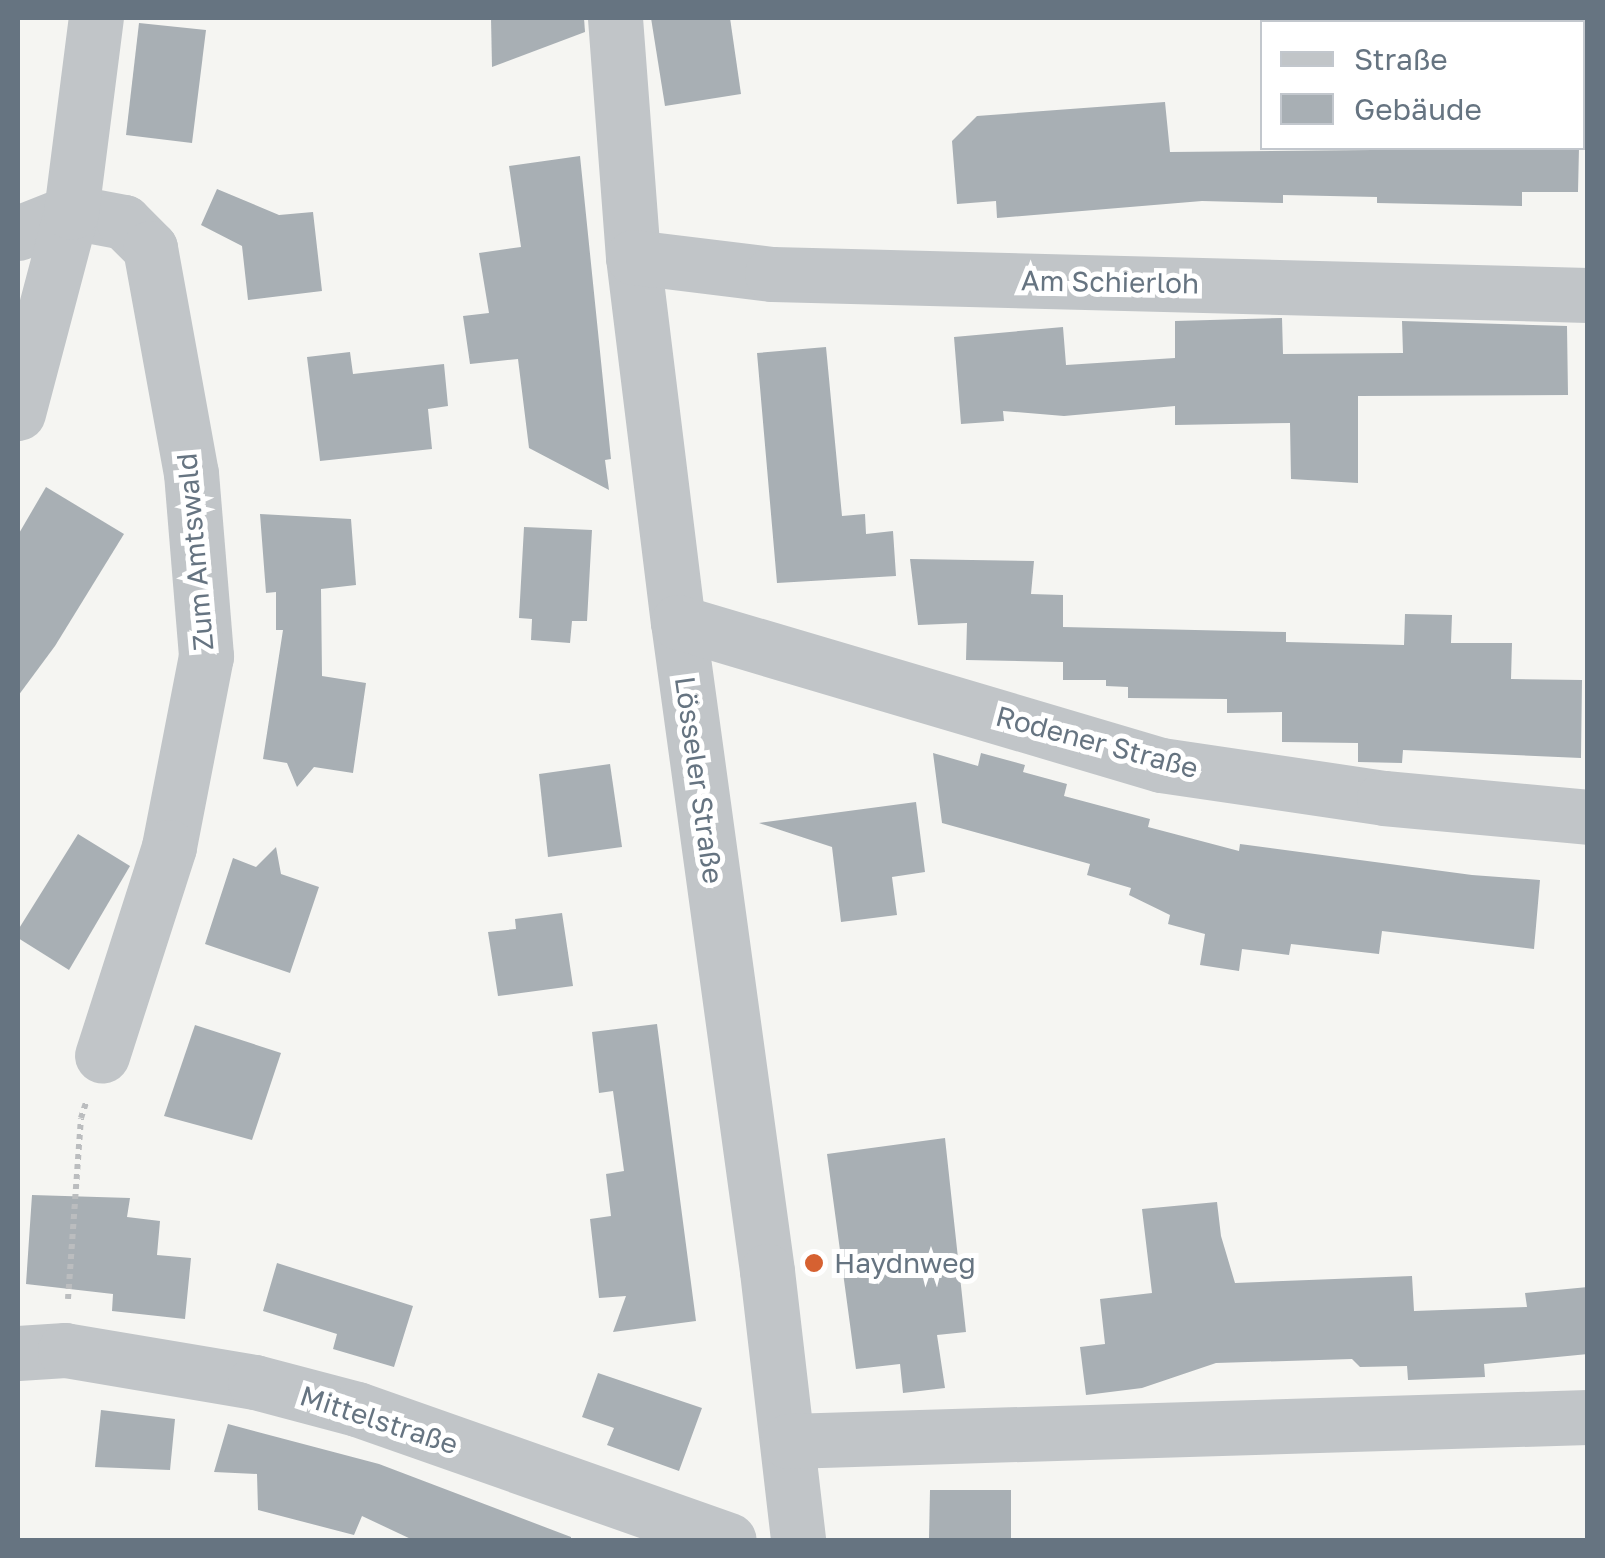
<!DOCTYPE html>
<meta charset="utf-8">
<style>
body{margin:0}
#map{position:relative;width:1605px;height:1558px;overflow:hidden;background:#f5f5f2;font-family:"Golos Text",sans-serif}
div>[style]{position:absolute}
.building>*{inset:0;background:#a8afb4}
.path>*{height:6px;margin-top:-3px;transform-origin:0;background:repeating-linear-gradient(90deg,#bbbdbf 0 5px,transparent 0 10px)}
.minor>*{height:55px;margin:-27.5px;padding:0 27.5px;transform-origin:27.5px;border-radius:27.5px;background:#c1c5c8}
.dots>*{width:28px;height:28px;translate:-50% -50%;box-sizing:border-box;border:5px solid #fff;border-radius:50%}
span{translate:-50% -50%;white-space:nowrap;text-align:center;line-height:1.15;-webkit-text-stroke:10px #fff;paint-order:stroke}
.street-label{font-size:28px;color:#667481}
.poi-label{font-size:28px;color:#667481}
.left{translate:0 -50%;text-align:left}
.frame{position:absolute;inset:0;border:20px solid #667481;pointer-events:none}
.legend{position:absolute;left:1260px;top:20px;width:325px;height:130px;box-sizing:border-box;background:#fff;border:2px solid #c2c7cd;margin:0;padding:12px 18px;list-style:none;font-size:30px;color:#667481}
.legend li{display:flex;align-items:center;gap:20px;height:50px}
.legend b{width:50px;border:2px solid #c2c7cd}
</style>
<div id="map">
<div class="building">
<div style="clip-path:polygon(491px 18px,584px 18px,585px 32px,492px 67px)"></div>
<div style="clip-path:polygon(651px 18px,730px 18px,741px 94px,665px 106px)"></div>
<div style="clip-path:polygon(139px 23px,206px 30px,192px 143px,126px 135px)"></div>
<div style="clip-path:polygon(1165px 102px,1170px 152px,1579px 148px,1578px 192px,1522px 192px,1522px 206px,1377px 203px,1377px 197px,1283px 195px,1283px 203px,1202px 201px,997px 218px,996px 201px,957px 204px,952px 141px,977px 116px)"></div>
<div style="clip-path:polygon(580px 156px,611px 459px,605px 460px,609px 490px,529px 448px,518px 359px,470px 364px,463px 316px,489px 313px,479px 253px,521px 247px,509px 166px)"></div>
<div style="clip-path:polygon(217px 189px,279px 215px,313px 212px,322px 291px,248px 300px,242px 246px,201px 225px)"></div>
<div style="clip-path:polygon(1282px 318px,1283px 354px,1403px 353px,1402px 321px,1567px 326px,1568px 395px,1358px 396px,1358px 483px,1291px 479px,1290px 423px,1175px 425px,1175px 406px,1064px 416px,1003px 411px,1004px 421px,961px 424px,954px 337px,1063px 327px,1066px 365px,1175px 358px,1175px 321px)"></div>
<div style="clip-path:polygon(826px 347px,842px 516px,865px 514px,866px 534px,893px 531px,896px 576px,777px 583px,757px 353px)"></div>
<div style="clip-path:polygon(350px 352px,353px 374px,444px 364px,448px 406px,428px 409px,432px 449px,320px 461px,307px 357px)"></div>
<div style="clip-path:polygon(46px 487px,124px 534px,55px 646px,18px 696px,18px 535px)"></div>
<div style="clip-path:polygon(260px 514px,351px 519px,356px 585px,321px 589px,322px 676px,366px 683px,353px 773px,314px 767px,297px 787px,287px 763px,263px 759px,283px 630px,276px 630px,276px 592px,266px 593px)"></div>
<div style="clip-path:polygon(524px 527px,592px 530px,587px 621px,572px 621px,570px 643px,531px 640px,532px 619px,519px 618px)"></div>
<div style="clip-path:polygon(910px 559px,1034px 561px,1031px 594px,1063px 595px,1063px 653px,1063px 627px,1286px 632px,1286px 642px,1404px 645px,1405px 614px,1452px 615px,1451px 643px,1512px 643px,1511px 679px,1582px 680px,1581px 758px,1403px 750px,1402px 763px,1358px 762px,1358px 743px,1282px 742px,1282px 712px,1227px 713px,1227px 699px,1128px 698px,1128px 687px,1106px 686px,1106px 680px,1063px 680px,1063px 662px,966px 660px,967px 623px,918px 625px)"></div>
<div style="clip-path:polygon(933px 753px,978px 766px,981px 753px,1025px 765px,1023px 772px,1067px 784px,1064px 796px,1150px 819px,1148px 827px,1239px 851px,1240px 844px,1472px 875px,1540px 880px,1534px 949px,1382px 931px,1379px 954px,1291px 944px,1289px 955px,1242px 949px,1239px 971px,1200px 965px,1205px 934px,1168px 924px,1170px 915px,1129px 895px,1131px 888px,1087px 875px,1090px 864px,942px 823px)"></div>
<div style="clip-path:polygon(610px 764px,622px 847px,548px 857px,539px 774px)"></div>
<div style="clip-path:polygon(916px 802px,925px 872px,892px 877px,897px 915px,841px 922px,832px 847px,759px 823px)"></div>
<div style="clip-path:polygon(78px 834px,130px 866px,69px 970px,18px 938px,18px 930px)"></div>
<div style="clip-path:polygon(276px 847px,281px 874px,319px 887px,290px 973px,205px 944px,233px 858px,256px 867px)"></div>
<div style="clip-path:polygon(562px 913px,573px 986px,498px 996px,488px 932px,516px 929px,515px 919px)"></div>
<div style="clip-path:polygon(657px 1024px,696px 1321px,613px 1332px,626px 1296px,599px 1298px,590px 1219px,611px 1216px,606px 1174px,624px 1171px,613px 1091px,599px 1093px,592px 1032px)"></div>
<div style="clip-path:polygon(195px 1025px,281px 1053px,252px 1140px,164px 1116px)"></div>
<div style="clip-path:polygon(945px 1138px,966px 1332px,937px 1335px,945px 1388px,903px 1393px,900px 1364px,856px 1369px,827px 1154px)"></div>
<div style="clip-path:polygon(32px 1195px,130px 1198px,127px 1217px,160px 1221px,157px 1255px,191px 1258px,185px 1319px,112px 1311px,113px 1294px,26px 1284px)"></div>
<div style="clip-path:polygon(1217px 1202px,1221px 1236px,1235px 1283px,1412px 1276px,1414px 1311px,1527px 1307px,1525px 1293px,1588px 1287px,1588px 1354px,1484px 1364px,1485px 1377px,1408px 1380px,1407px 1366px,1360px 1367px,1352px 1359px,1216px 1363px,1142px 1388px,1086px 1395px,1080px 1347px,1105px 1344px,1100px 1299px,1152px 1293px,1142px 1209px)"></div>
<div style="clip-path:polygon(277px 1263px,413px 1306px,394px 1367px,333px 1349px,337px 1334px,263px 1311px)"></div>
<div style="clip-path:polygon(598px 1373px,702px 1408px,679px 1471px,607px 1445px,614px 1428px,582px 1417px)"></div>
<div style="clip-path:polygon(101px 1410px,175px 1419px,170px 1470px,95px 1467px)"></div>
<div style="clip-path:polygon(228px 1424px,379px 1464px,571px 1537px,571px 1540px,413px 1540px,362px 1516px,354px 1535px,258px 1510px,257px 1474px,214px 1472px)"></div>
<div style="clip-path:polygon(930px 1490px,1011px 1490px,1011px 1540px,929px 1540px)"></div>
</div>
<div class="path">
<div style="left:68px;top:1299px;width:181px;rotate:-85.9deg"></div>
<div style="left:81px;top:1118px;width:16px;rotate:-72deg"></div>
</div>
<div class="minor">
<div style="left:615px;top:18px;width:240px;rotate:85.7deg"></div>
<div style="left:633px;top:257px;width:368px;rotate:83deg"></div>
<div style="left:678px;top:622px;width:655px;rotate:82.19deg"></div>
<div style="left:767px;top:1271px;width:271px;rotate:83.4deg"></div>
<div style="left:18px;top:233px;width:57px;rotate:-21.6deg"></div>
<div style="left:71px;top:212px;width:54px;rotate:10.7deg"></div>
<div style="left:124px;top:222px;width:37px;rotate:45deg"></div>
<div style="left:150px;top:248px;width:229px;rotate:79.7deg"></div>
<div style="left:191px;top:473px;width:184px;rotate:85.3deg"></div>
<div style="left:206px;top:656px;width:195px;rotate:101deg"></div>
<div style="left:169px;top:847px;width:219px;rotate:107.8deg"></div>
<div style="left:633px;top:257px;width:140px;rotate:7deg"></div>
<div style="left:772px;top:274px;width:816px;rotate:1.47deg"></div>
<div style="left:18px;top:413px;width:208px;rotate:-75.2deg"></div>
<div style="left:71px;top:212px;width:196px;rotate:-82.7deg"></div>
<div style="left:678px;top:622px;width:504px;rotate:16.49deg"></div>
<div style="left:1161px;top:765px;width:225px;rotate:8.4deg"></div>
<div style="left:1384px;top:798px;width:205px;rotate:5.3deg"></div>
<div style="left:18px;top:1353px;width:47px;rotate:-3.7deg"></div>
<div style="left:65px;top:1350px;width:193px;rotate:9.6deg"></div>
<div style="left:255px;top:1382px;width:106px;rotate:14.8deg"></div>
<div style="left:357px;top:1409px;width:394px;rotate:19.4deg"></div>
<div style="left:788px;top:1441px;width:800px;rotate:-1.72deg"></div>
</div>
<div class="dots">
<div style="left:814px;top:1263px;background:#d66131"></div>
</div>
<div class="street-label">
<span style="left:1110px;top:282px;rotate:1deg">Am Schierloh</span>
<span style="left:195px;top:552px;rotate:-95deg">Zum Amtswald</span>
<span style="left:1097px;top:742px;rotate:15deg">Rodener Straße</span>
<span style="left:699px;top:780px;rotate:82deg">Lösseler Straße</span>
<span style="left:379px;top:1420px;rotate:18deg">Mittelstraße</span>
</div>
<div class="poi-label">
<span class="left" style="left:834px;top:1263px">Haydnweg</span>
</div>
<div class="frame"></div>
<ul class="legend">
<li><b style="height:12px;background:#c1c5c8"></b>Straße</li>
<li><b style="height:28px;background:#a8afb4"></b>Gebäude</li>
</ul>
</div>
